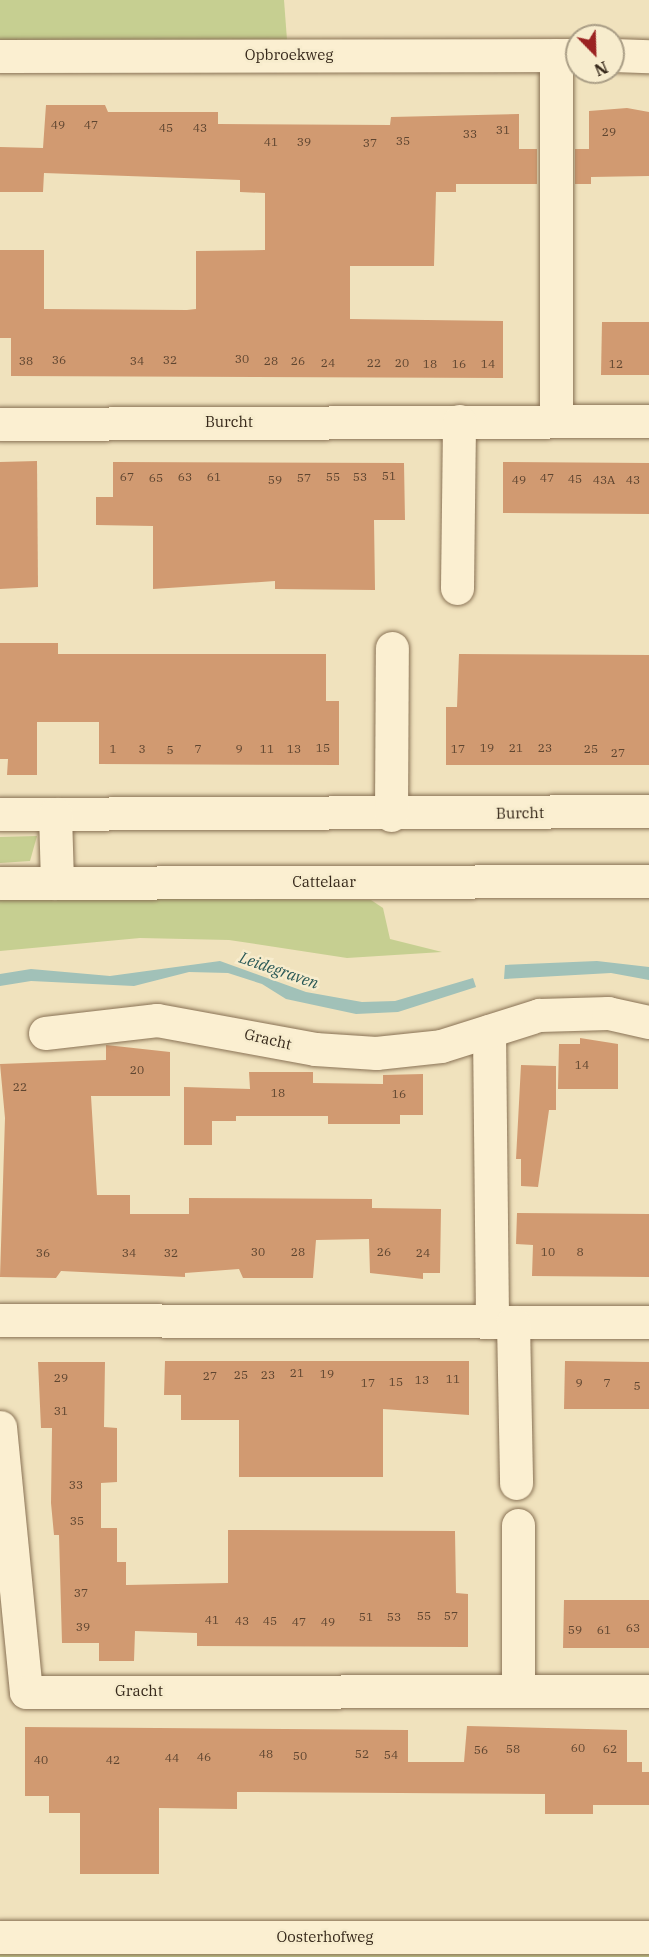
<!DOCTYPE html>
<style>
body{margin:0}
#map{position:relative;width:649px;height:1957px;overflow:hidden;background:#f0e2bd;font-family:"IBM Plex Serif",serif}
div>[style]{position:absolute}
.green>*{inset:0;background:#c6cf91}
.water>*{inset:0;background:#a1c1b8}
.building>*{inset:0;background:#d19a71}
.roads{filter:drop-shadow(0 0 2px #897255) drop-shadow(0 0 2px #897255)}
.minor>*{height:33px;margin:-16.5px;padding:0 16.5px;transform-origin:16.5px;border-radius:16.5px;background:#fbefd1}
span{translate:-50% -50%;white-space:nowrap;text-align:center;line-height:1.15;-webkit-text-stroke:5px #f7eccd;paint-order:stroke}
.number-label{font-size:12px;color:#5e4530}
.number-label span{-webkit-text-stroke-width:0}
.street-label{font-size:15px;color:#37291b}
.water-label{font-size:16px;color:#295856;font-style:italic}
.north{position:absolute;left:565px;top:24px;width:60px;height:60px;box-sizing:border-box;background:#f7eccd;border:2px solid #aa9e86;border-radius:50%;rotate:157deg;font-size:16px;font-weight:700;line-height:24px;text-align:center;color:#37291b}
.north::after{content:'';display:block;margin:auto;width:21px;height:27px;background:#9b2322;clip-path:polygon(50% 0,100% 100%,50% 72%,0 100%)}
</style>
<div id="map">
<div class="green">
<div style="clip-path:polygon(0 0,284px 0,287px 40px,0 41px)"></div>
<div style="clip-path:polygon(37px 836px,30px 861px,0 863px,0 837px)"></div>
<div style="clip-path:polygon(0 898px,371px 900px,383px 908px,390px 939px,442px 952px,347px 958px,229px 940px,140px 938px,0 951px)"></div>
<div style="clip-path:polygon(0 1946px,649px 1947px,649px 1957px,0 1957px)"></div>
</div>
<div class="water">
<div style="clip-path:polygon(220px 961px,306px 992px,362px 1002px,395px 1001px,473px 978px,476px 987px,398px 1012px,356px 1014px,286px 999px,262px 984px,228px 973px,189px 972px,134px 986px,31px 981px,0 986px,0 974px,31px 969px,110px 976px)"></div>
<div style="clip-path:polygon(597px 961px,649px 967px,649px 980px,611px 973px,504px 979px,505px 965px)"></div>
</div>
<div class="building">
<div style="clip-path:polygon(46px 105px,105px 105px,108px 112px,218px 112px,218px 124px,390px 125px,391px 117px,519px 114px,519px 149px,537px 149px,537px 184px,456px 184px,456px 192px,436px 192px,434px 266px,350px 266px,350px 319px,503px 321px,503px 378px,11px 376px,11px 338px,0 338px,0 250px,44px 250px,44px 309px,187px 310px,196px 309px,196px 251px,265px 250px,265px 193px,240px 192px,240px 180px,44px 173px,43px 192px,0 192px,0 147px,43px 148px)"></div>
<div style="clip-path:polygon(627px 108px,649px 112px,649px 176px,591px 177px,591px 184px,575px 184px,575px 149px,589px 149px,589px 111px)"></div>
<div style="clip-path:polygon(602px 322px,649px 322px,649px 375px,601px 375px)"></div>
<div style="clip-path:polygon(37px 461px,38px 587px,0 589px,0 462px)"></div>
<div style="clip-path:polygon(113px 462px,404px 463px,405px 520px,374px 520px,375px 590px,275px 589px,275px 581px,153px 589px,153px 526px,96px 525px,96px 497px,113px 497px)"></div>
<div style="clip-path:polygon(503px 462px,649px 463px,649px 514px,503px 513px)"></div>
<div style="clip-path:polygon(0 643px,58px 643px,58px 654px,326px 654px,326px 701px,339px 701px,339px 765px,99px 764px,99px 722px,37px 722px,37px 775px,7px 775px,8px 759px,0 759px)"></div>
<div style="clip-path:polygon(459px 654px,649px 655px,649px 765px,446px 765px,446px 707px,457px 707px)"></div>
<div style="clip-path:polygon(580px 1038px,618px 1044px,618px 1089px,558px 1089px,559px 1044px,580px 1044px)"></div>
<div style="clip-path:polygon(106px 1045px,170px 1052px,170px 1096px,91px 1096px,97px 1195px,130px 1195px,130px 1214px,189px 1214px,189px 1198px,372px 1199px,372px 1208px,441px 1209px,440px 1273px,423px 1273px,423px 1279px,370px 1273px,369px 1239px,316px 1240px,313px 1278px,243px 1278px,239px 1269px,185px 1273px,185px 1277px,61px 1271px,56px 1278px,0 1277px,5px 1118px,0 1064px,106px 1060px)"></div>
<div style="clip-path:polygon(521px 1065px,556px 1066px,556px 1110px,549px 1110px,538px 1187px,521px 1186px,521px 1159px,516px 1159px)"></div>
<div style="clip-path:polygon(249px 1072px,313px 1072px,313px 1083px,383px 1084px,383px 1075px,423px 1074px,423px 1115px,400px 1115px,400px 1124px,328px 1124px,328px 1116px,236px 1116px,236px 1121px,212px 1121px,212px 1145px,184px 1145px,184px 1087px,250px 1089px)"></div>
<div style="clip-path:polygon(517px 1213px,649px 1214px,649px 1277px,532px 1276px,533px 1245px,516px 1244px)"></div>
<div style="clip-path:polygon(165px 1361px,469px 1361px,469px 1415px,383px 1409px,383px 1477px,239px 1477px,239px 1420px,181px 1420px,181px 1395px,164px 1395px)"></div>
<div style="clip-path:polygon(565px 1361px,649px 1362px,649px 1409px,564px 1409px)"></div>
<div style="clip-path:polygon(38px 1362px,105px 1362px,104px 1427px,117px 1428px,117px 1482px,101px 1483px,101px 1528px,117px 1528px,117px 1562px,126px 1562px,126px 1585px,228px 1583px,228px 1530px,455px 1531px,456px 1593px,468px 1594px,468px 1647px,197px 1646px,197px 1633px,135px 1631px,134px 1661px,99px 1661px,99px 1643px,62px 1643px,59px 1535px,54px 1535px,51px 1503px,52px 1428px,41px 1428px)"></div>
<div style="clip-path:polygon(564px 1600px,649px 1600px,649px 1648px,563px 1648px)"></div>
<div style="clip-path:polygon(467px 1726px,627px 1730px,627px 1762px,642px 1762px,642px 1772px,649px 1772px,649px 1805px,593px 1805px,593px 1814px,545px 1814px,545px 1794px,237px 1792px,237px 1809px,159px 1808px,159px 1874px,80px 1874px,80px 1813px,49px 1813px,49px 1796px,25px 1796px,25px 1727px,408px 1730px,408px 1762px,464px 1762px)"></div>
</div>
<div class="roads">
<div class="minor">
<div style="left:556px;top:55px;width:365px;rotate:90deg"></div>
<div style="left:613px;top:55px;width:36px;rotate:2deg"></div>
<div style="left:0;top:56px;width:577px;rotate:-0.1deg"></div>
<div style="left:0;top:424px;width:649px;rotate:-0.26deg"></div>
<div style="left:457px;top:588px;width:167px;rotate:-89.3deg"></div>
<div style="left:0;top:814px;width:649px;rotate:-0.26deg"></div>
<div style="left:55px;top:814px;width:69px;rotate:88.3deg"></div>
<div style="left:391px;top:815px;width:167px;rotate:-89.7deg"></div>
<div style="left:0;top:883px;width:649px;rotate:-0.18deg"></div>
<div style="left:489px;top:1031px;width:291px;rotate:89.4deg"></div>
<div style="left:45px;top:1033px;width:113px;rotate:-6.6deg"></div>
<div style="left:157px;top:1020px;width:161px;rotate:10.4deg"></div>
<div style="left:315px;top:1049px;width:61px;rotate:3.8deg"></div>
<div style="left:376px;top:1053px;width:65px;rotate:-6.1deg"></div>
<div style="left:441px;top:1046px;width:103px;rotate:-17.6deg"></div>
<div style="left:539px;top:1015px;width:69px;rotate:-1.7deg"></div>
<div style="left:608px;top:1013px;width:42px;rotate:12.4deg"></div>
<div style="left:0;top:1320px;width:649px;rotate:0.18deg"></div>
<div style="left:513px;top:1322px;width:161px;rotate:88.9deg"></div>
<div style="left:0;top:1427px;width:266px;rotate:84.4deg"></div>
<div style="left:26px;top:1692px;width:623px;rotate:-0.09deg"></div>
<div style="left:518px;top:1525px;width:164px;rotate:90deg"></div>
<div style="left:0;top:1937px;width:649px"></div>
</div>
</div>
<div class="number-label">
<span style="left:58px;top:125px">49</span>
<span style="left:91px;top:125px">47</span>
<span style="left:166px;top:128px">45</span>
<span style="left:200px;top:128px">43</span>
<span style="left:503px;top:130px">31</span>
<span style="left:609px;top:132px">29</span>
<span style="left:470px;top:134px">33</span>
<span style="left:403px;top:141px">35</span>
<span style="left:271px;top:142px">41</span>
<span style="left:304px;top:142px">39</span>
<span style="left:370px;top:143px">37</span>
<span style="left:242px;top:359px">30</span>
<span style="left:59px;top:360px">36</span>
<span style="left:170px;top:360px">32</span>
<span style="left:26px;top:361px">38</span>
<span style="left:137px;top:361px">34</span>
<span style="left:271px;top:361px">28</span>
<span style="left:298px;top:361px">26</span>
<span style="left:328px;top:363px">24</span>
<span style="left:374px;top:363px">22</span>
<span style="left:402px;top:363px">20</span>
<span style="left:430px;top:364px">18</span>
<span style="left:459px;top:364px">16</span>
<span style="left:488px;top:364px">14</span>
<span style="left:616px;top:364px">12</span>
<span style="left:389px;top:476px">51</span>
<span style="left:127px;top:477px">67</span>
<span style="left:185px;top:477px">63</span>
<span style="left:214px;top:477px">61</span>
<span style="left:333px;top:477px">55</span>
<span style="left:360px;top:477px">53</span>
<span style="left:156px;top:478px">65</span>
<span style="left:304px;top:478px">57</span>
<span style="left:547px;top:478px">47</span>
<span style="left:575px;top:479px">45</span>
<span style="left:275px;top:480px">59</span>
<span style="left:519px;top:480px">49</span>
<span style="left:604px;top:480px">43A</span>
<span style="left:633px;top:480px">43</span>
<span style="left:323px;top:748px">15</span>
<span style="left:487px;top:748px">19</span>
<span style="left:516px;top:748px">21</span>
<span style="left:545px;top:748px">23</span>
<span style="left:113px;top:749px">1</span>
<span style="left:142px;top:749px">3</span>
<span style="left:198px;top:749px">7</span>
<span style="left:239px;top:749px">9</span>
<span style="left:267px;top:749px">11</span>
<span style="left:294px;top:749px">13</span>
<span style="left:458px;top:749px">17</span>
<span style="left:591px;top:749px">25</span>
<span style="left:170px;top:750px">5</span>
<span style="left:618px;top:753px">27</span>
<span style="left:582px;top:1065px">14</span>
<span style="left:137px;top:1070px">20</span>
<span style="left:20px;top:1087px">22</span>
<span style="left:278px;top:1093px">18</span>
<span style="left:399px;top:1094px">16</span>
<span style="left:258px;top:1252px">30</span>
<span style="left:298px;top:1252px">28</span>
<span style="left:384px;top:1252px">26</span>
<span style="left:548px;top:1252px">10</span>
<span style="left:580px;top:1252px">8</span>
<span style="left:43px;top:1253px">36</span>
<span style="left:129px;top:1253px">34</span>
<span style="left:171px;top:1253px">32</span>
<span style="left:423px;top:1253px">24</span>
<span style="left:297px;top:1373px">21</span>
<span style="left:327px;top:1374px">19</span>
<span style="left:241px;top:1375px">25</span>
<span style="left:268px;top:1375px">23</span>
<span style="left:210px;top:1376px">27</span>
<span style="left:61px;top:1378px">29</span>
<span style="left:453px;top:1379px">11</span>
<span style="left:422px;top:1380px">13</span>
<span style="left:396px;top:1382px">15</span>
<span style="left:368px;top:1383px">17</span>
<span style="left:579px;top:1383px">9</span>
<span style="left:607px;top:1383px">7</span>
<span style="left:637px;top:1386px">5</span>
<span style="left:61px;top:1411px">31</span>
<span style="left:76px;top:1485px">33</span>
<span style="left:77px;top:1521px">35</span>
<span style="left:81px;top:1593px">37</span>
<span style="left:424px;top:1616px">55</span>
<span style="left:451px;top:1616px">57</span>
<span style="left:366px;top:1617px">51</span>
<span style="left:394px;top:1617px">53</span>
<span style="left:212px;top:1620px">41</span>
<span style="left:242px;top:1621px">43</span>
<span style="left:270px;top:1621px">45</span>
<span style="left:299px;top:1622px">47</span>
<span style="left:328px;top:1622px">49</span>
<span style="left:83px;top:1627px">39</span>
<span style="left:633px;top:1628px">63</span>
<span style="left:575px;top:1630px">59</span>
<span style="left:604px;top:1630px">61</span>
<span style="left:578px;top:1748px">60</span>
<span style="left:513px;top:1749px">58</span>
<span style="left:610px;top:1749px">62</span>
<span style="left:481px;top:1750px">56</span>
<span style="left:266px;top:1754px">48</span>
<span style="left:362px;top:1754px">52</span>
<span style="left:391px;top:1755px">54</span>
<span style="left:300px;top:1756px">50</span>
<span style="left:204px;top:1757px">46</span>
<span style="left:172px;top:1758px">44</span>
<span style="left:41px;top:1760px">40</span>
<span style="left:113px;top:1760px">42</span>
</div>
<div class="street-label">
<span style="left:289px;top:55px">Opbroekweg</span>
<span style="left:229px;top:422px">Burcht</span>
<span style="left:520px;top:813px;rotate:-1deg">Burcht</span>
<span style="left:324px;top:882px">Cattelaar</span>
<span style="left:268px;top:1039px;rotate:13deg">Gracht</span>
<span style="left:139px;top:1691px">Gracht</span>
<span style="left:325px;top:1937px">Oosterhofweg</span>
</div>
<div class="water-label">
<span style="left:279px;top:970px;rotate:19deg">Leidegraven</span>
</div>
<div class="north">N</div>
</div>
